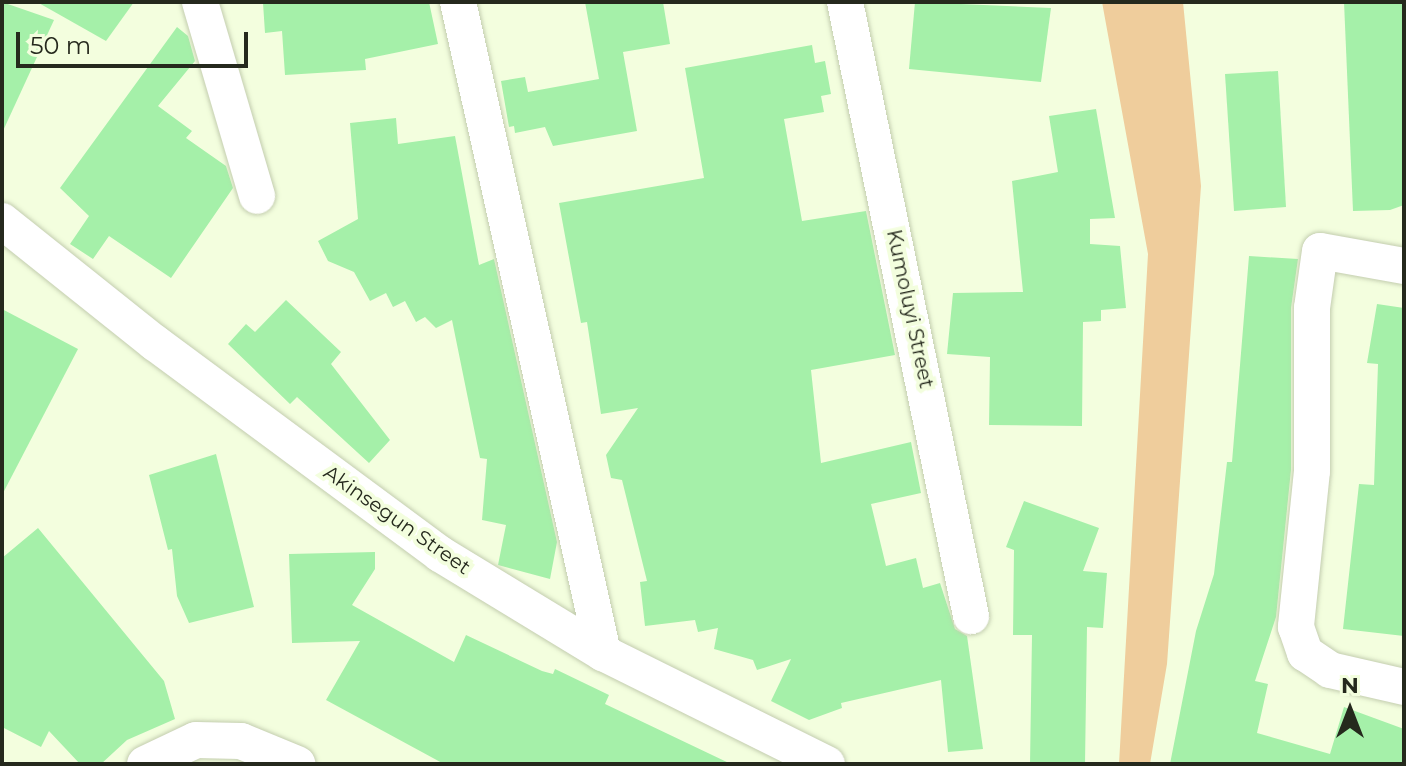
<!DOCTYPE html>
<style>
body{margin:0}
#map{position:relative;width:1406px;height:766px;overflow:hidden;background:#f3fede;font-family:Montserrat,sans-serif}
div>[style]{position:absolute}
.green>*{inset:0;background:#efcd9c}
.building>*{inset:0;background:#a5f0a9}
.roads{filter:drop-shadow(0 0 2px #c3cdaf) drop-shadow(0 0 2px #c3cdaf)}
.minor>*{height:36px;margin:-18px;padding:0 18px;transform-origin:18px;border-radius:18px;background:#fff}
span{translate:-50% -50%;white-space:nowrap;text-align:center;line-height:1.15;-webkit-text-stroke:8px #f3fede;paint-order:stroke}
.street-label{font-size:20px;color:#25291d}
.frame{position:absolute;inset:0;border:4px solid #25291d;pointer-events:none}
.north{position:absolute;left:1310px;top:670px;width:80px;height:80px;-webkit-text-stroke:6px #f3fede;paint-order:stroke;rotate:0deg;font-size:22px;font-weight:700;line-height:32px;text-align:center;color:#25291d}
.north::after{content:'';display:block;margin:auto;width:28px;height:36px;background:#25291d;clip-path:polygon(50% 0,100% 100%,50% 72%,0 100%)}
.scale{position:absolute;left:16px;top:32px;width:232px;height:36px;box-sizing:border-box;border:4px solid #25291d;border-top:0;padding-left:10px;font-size:24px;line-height:28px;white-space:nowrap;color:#25291d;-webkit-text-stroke:6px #f3fede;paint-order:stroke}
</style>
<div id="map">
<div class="green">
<div style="clip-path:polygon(1102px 2px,1183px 2px,1201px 186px,1167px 664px,1150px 764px,1119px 764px,1148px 254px)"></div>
</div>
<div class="building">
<div style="clip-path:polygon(2px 2px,54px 20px,2px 133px)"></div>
<div style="clip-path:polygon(37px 2px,134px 2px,106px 41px)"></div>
<div style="clip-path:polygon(429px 2px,438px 44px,365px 59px,366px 70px,285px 75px,282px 31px,265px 33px,263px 3px)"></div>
<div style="clip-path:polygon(585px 2px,663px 2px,670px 44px,623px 52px,637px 131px,553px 146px,545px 127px,515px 133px,514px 126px,509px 127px,501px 81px,525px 77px,528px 92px,599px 79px)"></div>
<div style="clip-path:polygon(915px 2px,1051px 8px,1041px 82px,909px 69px)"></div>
<div style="clip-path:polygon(1344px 2px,1404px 2px,1404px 205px,1390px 210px,1353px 211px)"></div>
<div style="clip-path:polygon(177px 27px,188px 36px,195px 61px,158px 106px,192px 131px,186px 138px,226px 166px,233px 188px,171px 278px,109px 236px,93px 259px,70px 244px,89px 216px,60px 188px)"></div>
<div style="clip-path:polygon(812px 45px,815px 63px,825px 61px,831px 94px,821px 96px,824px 112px,784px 119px,802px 221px,866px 211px,895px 355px,811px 370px,821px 463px,911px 442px,921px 493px,871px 504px,886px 566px,916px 558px,923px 588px,940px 583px,955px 629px,967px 636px,983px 749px,948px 752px,941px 680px,841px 703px,842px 708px,809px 720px,771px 701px,791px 659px,757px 670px,753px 660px,714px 649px,718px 628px,698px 632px,695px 620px,645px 626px,640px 582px,647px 581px,622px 480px,611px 478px,606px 455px,638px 408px,601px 414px,587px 322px,581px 323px,559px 203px,704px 178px,685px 68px)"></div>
<div style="clip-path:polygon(1278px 71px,1286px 207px,1234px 211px,1225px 74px)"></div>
<div style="clip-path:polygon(1096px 109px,1115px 218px,1090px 219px,1090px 244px,1120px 246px,1126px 308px,1101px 310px,1101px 321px,1083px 322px,1082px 426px,989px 425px,990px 357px,947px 354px,953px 293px,1023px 292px,1012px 181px,1058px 172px,1049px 116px)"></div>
<div style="clip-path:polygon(396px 118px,398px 144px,455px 136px,479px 265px,494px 259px,557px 542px,550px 579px,498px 565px,506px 525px,482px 520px,487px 459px,480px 458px,452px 320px,436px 328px,425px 317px,416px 322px,405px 301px,393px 307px,386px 293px,370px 301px,354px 272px,328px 261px,318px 241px,358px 219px,350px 123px)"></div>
<div style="clip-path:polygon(1249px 256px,1298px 259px,1291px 308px,1291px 470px,1276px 617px,1255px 681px,1268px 684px,1257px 733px,1330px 754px,1344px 707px,1404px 729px,1404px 764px,1170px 764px,1196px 631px,1214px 574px,1227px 462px,1232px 462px)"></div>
<div style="clip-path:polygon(286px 300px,341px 352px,331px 364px,390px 440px,369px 463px,297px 397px,290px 404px,228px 344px,246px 324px,255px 332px)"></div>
<div style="clip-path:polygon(1377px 304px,1404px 308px,1404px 636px,1343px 629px,1359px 484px,1374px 485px,1378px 364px,1367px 363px)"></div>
<div style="clip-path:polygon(2px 309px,78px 349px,2px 495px)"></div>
<div style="clip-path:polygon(216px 454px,254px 607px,189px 623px,177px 596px,172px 549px,168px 550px,149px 475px)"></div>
<div style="clip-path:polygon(1024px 501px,1099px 528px,1083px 571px,1107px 573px,1103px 628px,1087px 627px,1085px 764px,1030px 764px,1032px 635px,1013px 635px,1014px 550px,1006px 547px)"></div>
<div style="clip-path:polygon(38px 528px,164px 681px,175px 719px,127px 740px,101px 764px,80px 764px,49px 731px,41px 747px,2px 727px,2px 558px)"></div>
<div style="clip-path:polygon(375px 552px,375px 569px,352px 605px,454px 662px,466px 635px,542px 671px,553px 674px,555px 669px,609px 695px,605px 704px,731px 764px,444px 764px,326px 700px,360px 641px,292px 643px,289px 554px)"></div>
</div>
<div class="roads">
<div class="minor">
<div style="left:200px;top:2px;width:202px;rotate:73.6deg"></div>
<div style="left:458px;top:2px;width:667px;rotate:77.44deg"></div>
<div style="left:845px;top:2px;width:627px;rotate:78.4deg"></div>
<div style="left:2px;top:221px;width:196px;rotate:38.6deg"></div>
<div style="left:155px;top:343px;width:355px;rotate:36.5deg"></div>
<div style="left:440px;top:554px;width:191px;rotate:31.3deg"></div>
<div style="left:603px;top:653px;width:250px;rotate:26.4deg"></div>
<div style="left:1404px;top:266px;width:85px;rotate:-169.9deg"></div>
<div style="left:1320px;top:251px;width:58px;rotate:98deg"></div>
<div style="left:1312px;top:308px;width:163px;rotate:90deg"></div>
<div style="left:1312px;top:471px;width:157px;rotate:95.9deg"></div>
<div style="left:1296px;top:627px;width:28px;rotate:71deg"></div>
<div style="left:1305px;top:653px;width:30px;rotate:34deg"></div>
<div style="left:1330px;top:670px;width:76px;rotate:12.9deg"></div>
<div style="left:145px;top:764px;width:56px;rotate:-25.2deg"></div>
<div style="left:196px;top:740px;width:45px;rotate:1.3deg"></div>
<div style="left:241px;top:741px;width:61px;rotate:22.3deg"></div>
</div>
</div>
<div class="street-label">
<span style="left:910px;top:309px;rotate:78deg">Kumoluyi Street</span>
<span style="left:397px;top:520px;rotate:35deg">Akinsegun Street</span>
</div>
<div class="frame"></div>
<div class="north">N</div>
<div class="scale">50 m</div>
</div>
